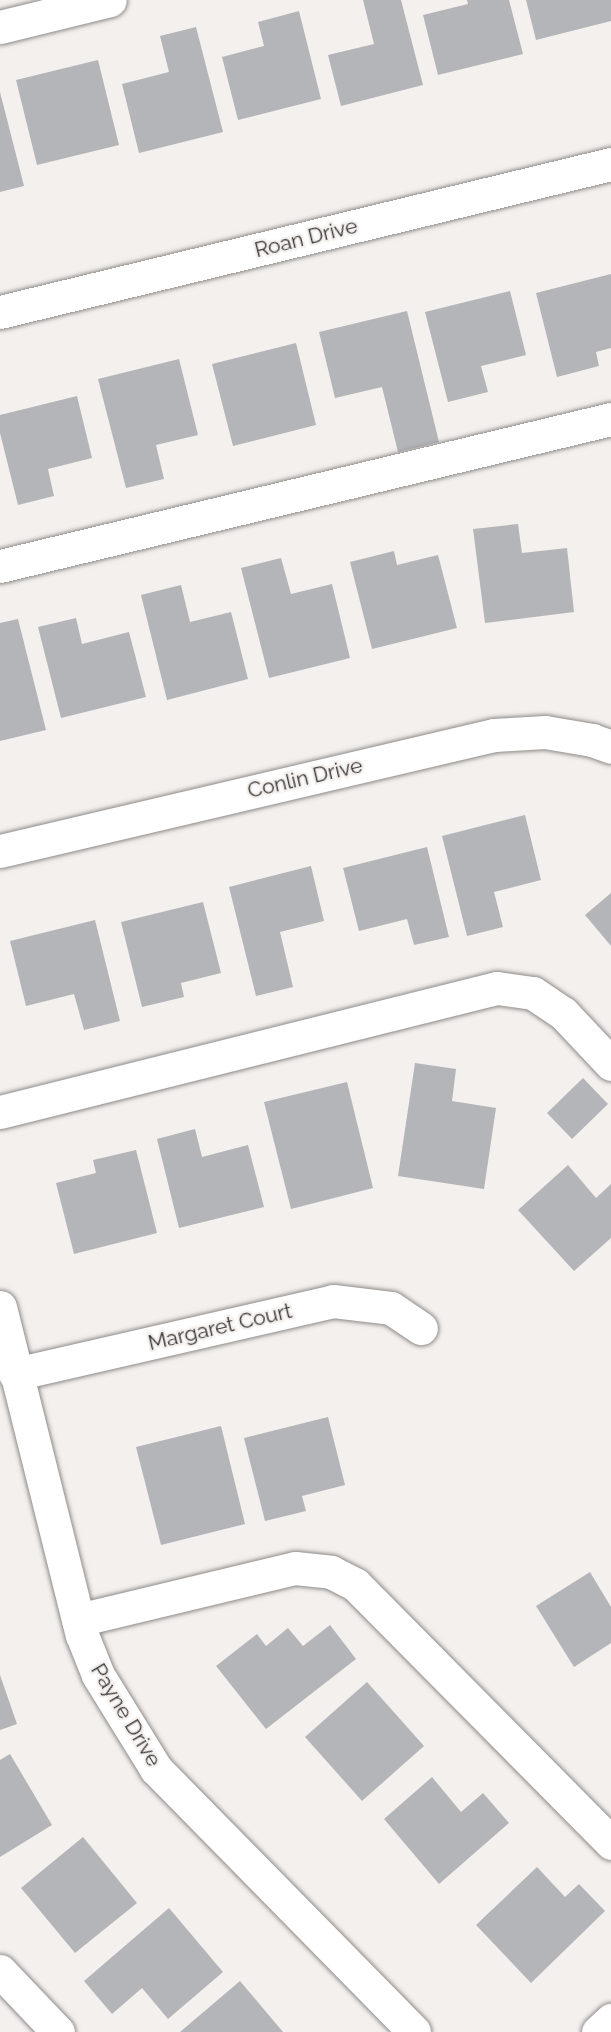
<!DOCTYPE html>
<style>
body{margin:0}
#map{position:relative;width:611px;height:2032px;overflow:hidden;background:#f4f0ed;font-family:Raleway,sans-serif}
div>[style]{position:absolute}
.building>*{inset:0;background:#b3b5b9}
.roads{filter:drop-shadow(0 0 2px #8e8b89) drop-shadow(0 0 2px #8e8b89)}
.minor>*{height:33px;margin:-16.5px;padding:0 16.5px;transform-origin:16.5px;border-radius:16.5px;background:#fff}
span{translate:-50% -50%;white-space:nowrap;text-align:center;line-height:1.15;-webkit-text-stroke:4.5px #f4f0ed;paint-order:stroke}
.street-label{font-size:21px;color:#383736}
</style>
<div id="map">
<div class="building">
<div style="clip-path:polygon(363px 0,401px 0,423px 85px,341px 106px,328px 55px,374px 44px)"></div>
<div style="clip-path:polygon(467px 0,509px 0,523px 54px,438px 75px,423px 15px,468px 4px)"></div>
<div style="clip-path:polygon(526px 0,611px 0,611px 21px,536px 40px)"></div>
<div style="clip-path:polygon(299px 11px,321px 99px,238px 120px,222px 57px,264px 46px,258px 22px)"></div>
<div style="clip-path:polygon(196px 27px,223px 132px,139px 153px,122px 84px,169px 72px,160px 36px)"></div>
<div style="clip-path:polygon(98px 60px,119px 145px,37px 165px,16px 80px)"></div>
<div style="clip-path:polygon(0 92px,24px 186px,0 192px)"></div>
<div style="clip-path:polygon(611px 274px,611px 348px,596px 352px,599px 366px,557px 377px,536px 293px)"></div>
<div style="clip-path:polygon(510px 291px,526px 355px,481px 366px,488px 392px,448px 402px,425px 312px)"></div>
<div style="clip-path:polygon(407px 311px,439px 442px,398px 452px,382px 387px,335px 398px,319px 332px)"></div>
<div style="clip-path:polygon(296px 343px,316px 425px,233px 446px,212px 364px)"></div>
<div style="clip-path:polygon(179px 359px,198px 435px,156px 445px,164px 479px,126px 488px,98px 379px)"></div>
<div style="clip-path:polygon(77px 396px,92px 458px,48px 469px,54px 496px,18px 505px,0 433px,0 415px)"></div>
<div style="clip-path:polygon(518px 524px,522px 553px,567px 548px,574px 612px,485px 623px,473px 529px)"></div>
<div style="clip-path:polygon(394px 551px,397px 565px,438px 555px,457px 628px,372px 649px,350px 562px)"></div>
<div style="clip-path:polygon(281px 558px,291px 594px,332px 584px,350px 658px,269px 678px,241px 568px)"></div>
<div style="clip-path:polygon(181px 585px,190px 622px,231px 612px,248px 679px,167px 700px,141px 595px)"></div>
<div style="clip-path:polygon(76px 618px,82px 644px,129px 632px,146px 697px,61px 718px,38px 627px)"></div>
<div style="clip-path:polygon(18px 619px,46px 730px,0 741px,0 623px)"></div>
<div style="clip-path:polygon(525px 815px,541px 880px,494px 892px,503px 927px,467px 936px,442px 836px)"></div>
<div style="clip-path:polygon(427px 847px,449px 937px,414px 945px,407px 919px,359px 931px,343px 868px)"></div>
<div style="clip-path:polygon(311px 866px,324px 921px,280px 932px,293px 987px,256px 996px,229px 887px)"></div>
<div style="clip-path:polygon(611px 893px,611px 946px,585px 915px)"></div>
<div style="clip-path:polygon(203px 902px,221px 973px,181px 983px,184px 997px,142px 1007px,121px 922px)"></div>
<div style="clip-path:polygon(95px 920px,120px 1021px,84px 1030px,74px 994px,26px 1006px,10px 941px)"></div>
<div style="clip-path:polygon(415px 1063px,456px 1069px,452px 1101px,496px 1108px,484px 1189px,398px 1176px)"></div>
<div style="clip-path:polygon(583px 1078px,608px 1104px,572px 1139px,547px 1113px)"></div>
<div style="clip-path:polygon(347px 1082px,373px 1188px,291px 1209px,264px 1102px)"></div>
<div style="clip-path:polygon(195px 1129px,202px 1157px,248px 1145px,264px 1207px,179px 1228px,157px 1139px)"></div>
<div style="clip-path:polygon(136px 1150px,157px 1233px,74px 1254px,56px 1183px,96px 1173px,93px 1160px)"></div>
<div style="clip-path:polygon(568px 1165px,596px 1198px,611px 1184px,611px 1238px,574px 1271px,518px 1210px)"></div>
<div style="clip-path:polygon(328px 1417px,345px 1485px,302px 1496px,306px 1511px,265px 1521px,244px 1438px)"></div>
<div style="clip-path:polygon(221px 1426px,245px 1524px,161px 1545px,136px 1447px)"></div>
<div style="clip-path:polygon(590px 1572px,611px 1607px,611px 1643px,574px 1667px,536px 1606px)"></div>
<div style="clip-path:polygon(330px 1625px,356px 1659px,266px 1729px,216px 1666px,257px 1634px,266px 1646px,288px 1628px,303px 1646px)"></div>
<div style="clip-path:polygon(0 1675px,17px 1724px,0 1730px)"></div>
<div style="clip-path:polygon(367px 1682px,424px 1746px,362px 1801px,305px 1737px)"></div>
<div style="clip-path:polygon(10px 1754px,52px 1825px,0 1857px,0 1760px)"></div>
<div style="clip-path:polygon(432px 1777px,461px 1812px,483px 1793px,509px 1823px,439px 1884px,384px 1819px)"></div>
<div style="clip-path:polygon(83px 1837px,137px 1903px,75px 1953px,21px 1888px)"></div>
<div style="clip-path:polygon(537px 1867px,565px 1897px,579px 1884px,605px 1911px,531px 1983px,476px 1925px)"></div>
<div style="clip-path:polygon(169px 1908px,223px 1972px,168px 2019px,142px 1988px,112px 2014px,84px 1981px)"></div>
<div style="clip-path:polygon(240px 1981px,283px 2032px,180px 2032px)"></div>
</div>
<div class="roads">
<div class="minor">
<div style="left:0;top:27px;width:113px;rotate:-13.8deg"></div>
<div style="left:0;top:312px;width:629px;rotate:-13.62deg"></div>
<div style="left:0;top:566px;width:628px;rotate:-13.53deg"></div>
<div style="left:0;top:851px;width:507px;rotate:-13.21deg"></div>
<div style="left:494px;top:735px;width:51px;rotate:-3.4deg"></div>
<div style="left:545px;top:732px;width:48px;rotate:9.7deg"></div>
<div style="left:592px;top:740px;width:20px;rotate:20deg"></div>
<div style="left:0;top:1112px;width:512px;rotate:-14.01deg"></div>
<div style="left:497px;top:988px;width:36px;rotate:8deg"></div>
<div style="left:533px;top:993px;width:36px;rotate:34deg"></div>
<div style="left:563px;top:1013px;width:70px;rotate:46.7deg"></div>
<div style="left:0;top:1307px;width:338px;rotate:76deg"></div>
<div style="left:82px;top:1635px;width:43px;rotate:68.2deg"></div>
<div style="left:98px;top:1675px;width:110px;rotate:58.3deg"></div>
<div style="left:156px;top:1769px;width:368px;rotate:45.5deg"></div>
<div style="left:15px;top:1374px;width:326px;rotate:-12.9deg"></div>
<div style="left:333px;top:1301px;width:58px;rotate:6.9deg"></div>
<div style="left:391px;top:1308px;width:36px;rotate:34deg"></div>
<div style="left:78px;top:1620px;width:223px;rotate:-13.5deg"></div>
<div style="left:295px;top:1568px;width:36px;rotate:6deg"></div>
<div style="left:331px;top:1572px;width:28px;rotate:27deg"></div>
<div style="left:356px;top:1585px;width:363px;rotate:45.3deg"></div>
<div style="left:0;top:1971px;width:84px;rotate:46.4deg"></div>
<div style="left:598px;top:2032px;width:18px;rotate:-43deg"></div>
</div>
</div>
<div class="street-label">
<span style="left:306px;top:238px;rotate:-14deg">Roan Drive</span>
<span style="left:305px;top:778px;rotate:-13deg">Conlin Drive</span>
<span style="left:220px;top:1327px;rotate:-13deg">Margaret Court</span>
<span style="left:126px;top:1715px;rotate:59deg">Payne Drive</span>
</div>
</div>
